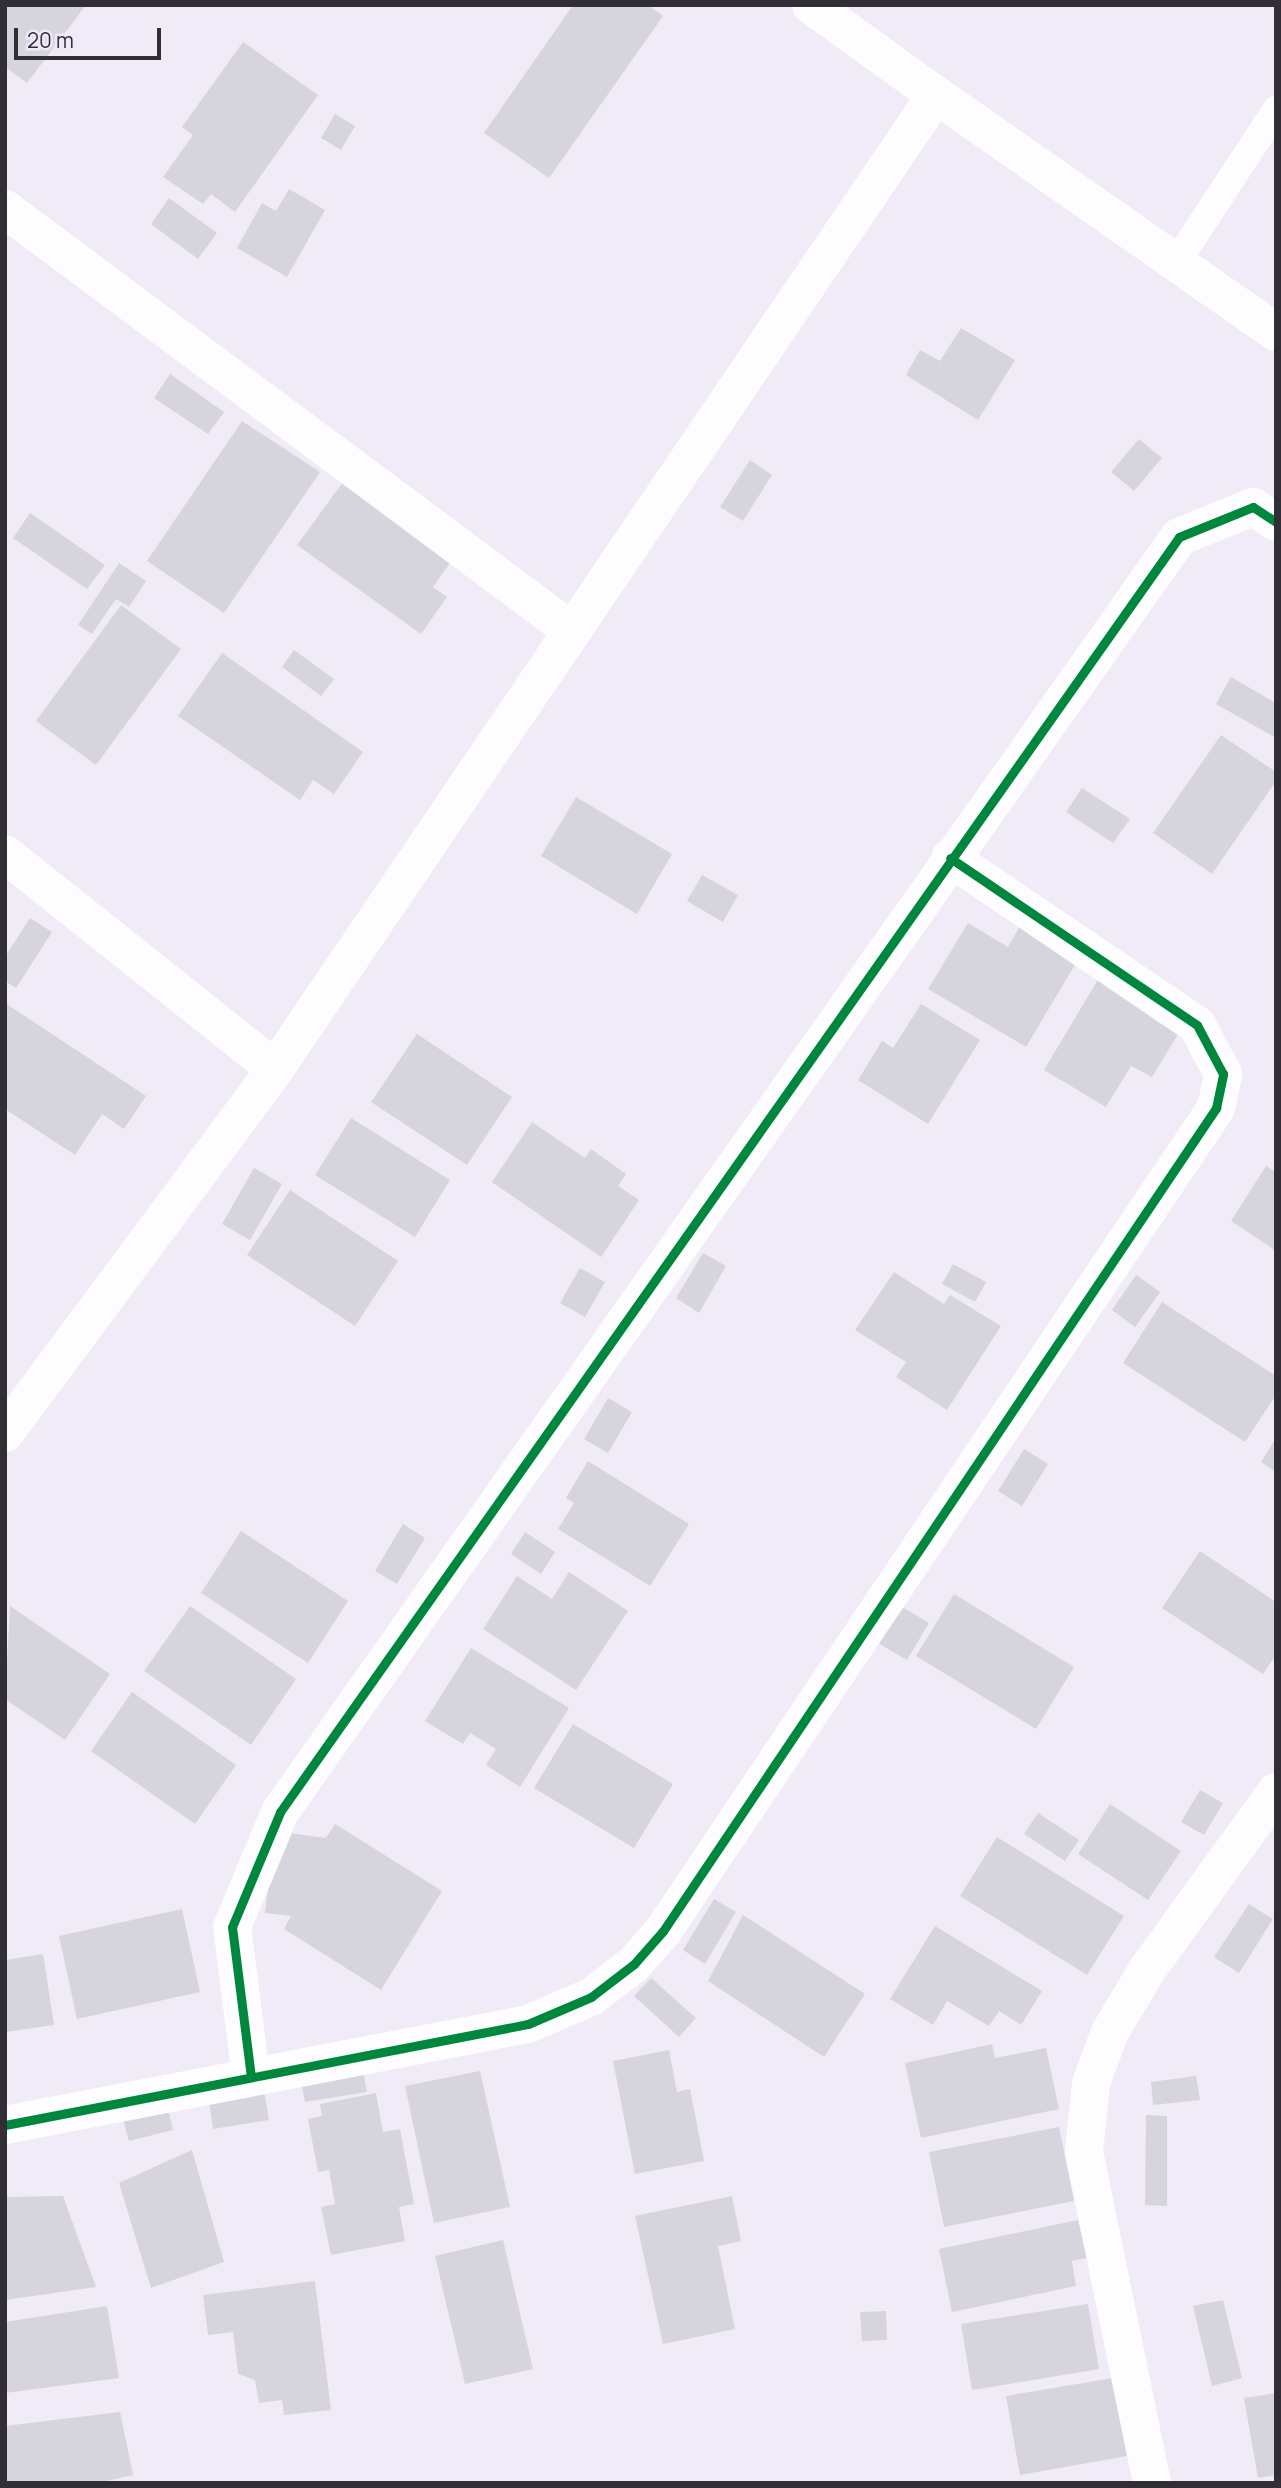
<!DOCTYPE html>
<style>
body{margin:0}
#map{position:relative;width:1281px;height:2488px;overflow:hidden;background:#f0ebf6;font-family:Manrope,sans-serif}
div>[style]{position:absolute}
.building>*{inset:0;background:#d6d5de}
.lane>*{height:28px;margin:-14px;padding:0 14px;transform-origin:14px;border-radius:14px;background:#fdfcfe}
.street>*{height:38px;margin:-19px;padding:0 19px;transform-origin:19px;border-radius:19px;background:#fdfcfe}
.secondary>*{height:38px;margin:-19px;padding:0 19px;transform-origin:19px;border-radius:19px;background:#fdfcfe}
.cycleway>*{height:9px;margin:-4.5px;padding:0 4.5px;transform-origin:4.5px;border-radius:4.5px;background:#00873e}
span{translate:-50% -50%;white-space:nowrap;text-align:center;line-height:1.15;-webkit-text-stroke:5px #efe7fb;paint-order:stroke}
.frame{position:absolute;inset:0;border:7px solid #312e36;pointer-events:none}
.scale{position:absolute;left:14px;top:28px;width:147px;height:32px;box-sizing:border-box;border:4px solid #312e36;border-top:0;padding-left:9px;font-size:21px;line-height:24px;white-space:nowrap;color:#312e36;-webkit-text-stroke:5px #efe7fb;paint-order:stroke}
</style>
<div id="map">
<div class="building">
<div style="clip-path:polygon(5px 5px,86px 5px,27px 83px,5px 67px)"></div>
<div style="clip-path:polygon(573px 5px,648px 5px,663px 16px,549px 178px,484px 133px)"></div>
<div style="clip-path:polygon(243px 42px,318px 95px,235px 212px,211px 194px,203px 204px,163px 177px,193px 135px,182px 127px)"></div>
<div style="clip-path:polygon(335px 114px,355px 126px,341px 150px,321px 138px)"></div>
<div style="clip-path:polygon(289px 189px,325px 210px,287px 277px,237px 248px,262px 203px,276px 211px)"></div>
<div style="clip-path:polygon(169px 198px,217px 233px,198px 259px,151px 224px)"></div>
<div style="clip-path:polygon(961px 328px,1015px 360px,978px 420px,906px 375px,920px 350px,940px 361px)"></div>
<div style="clip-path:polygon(170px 374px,224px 412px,208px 434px,154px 398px)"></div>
<div style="clip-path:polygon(242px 421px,320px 472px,224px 613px,147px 561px)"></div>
<div style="clip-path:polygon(1139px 439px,1162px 458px,1134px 491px,1111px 472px)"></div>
<div style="clip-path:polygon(750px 460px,772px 475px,743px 521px,720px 507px)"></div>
<div style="clip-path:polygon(343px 482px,452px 560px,433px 587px,447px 597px,421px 634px,297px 545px)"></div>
<div style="clip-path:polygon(30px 513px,105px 565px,87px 589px,13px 538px)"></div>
<div style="clip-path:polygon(119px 563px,146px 581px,129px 607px,116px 599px,92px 634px,78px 625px)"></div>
<div style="clip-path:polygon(121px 605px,181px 649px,96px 765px,36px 721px)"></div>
<div style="clip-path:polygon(294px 650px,334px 679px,321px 696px,282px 667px)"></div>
<div style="clip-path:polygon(222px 653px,363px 752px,334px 794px,313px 780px,300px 800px,178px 716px)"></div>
<div style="clip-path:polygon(1231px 677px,1276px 703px,1276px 738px,1216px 704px)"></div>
<div style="clip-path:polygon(1221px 735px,1276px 772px,1276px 781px,1212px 874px,1153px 833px)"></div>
<div style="clip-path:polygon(1082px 788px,1130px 819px,1113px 843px,1066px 812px)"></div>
<div style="clip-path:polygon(576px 797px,672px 854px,637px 914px,541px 856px)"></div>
<div style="clip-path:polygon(702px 875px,738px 895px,723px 922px,687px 901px)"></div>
<div style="clip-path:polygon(30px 918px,52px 932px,16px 988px,5px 981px,5px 957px)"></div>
<div style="clip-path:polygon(1024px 919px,1082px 953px,1026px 1047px,928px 989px,968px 923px,1008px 947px)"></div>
<div style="clip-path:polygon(1102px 973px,1155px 1005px,1149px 1016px,1178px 1034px,1152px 1077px,1131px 1066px,1106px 1107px,1044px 1070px)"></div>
<div style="clip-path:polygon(5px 1003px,146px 1096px,124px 1129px,102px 1114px,75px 1155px,5px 1109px)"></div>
<div style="clip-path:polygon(921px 1004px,980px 1040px,928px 1124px,858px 1080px,882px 1041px,893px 1048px)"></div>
<div style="clip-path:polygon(417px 1034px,512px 1097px,467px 1165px,371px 1102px)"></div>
<div style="clip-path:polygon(351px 1118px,450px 1180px,415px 1237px,315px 1175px)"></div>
<div style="clip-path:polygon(532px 1122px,585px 1158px,591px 1149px,626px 1174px,618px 1186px,639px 1200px,601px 1257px,492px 1182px)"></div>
<div style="clip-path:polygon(1266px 1166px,1276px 1172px,1276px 1251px,1231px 1221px)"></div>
<div style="clip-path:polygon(254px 1168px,282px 1184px,250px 1240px,222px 1224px)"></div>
<div style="clip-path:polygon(290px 1190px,398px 1261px,355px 1326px,247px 1255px)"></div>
<div style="clip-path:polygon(703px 1253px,726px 1266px,699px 1313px,676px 1298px)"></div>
<div style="clip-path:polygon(953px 1264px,986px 1282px,975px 1302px,942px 1284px)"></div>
<div style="clip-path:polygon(580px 1268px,605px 1282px,585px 1317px,560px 1303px)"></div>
<div style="clip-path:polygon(894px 1272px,944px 1304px,950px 1295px,1001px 1326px,947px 1410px,896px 1377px,906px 1362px,855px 1330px)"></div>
<div style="clip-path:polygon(1136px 1275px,1160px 1292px,1135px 1327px,1112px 1310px)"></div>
<div style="clip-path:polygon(1162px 1302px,1276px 1376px,1276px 1395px,1245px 1442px,1123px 1363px)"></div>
<div style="clip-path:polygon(608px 1398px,632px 1412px,608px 1453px,584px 1439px)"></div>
<div style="clip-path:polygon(1276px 1438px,1276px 1472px,1261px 1462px)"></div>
<div style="clip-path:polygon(1024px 1449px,1048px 1464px,1022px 1506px,998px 1491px)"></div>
<div style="clip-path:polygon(588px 1461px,689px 1524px,650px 1586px,558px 1529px,574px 1503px,566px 1498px)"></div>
<div style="clip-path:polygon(403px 1524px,425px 1538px,397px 1584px,375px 1571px)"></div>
<div style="clip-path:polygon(241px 1531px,348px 1601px,308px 1663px,201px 1593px)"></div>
<div style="clip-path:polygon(525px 1532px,555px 1552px,541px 1574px,511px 1554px)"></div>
<div style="clip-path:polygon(1200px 1551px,1276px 1602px,1276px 1655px,1263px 1674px,1162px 1608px)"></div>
<div style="clip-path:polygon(569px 1572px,628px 1611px,576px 1690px,483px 1629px,517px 1576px,552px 1599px)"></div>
<div style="clip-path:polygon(954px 1594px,1074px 1667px,1036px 1729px,916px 1656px)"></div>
<div style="clip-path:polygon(899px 1605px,929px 1623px,907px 1660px,876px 1642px)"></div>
<div style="clip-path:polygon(10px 1606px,110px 1674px,65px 1740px,5px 1699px)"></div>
<div style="clip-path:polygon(190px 1606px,296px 1679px,251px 1745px,144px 1671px)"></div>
<div style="clip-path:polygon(471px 1648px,569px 1708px,520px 1787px,486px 1765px,496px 1749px,470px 1733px,463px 1744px,425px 1721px)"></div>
<div style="clip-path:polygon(132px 1692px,236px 1765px,195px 1824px,91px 1751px)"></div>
<div style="clip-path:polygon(573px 1724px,673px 1784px,634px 1848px,534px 1788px)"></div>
<div style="clip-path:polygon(1200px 1790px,1223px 1803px,1204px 1835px,1181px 1822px)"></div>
<div style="clip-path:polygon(1110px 1804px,1181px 1851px,1148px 1900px,1078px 1854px)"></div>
<div style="clip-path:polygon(1038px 1813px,1079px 1840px,1065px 1861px,1024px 1834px)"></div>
<div style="clip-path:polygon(335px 1824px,442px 1891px,381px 1990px,284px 1929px,291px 1916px,265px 1913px,275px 1831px,326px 1838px)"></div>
<div style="clip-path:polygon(997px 1837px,1124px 1916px,1087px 1975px,960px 1896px)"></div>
<div style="clip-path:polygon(714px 1899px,736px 1912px,705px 1964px,683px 1950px)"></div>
<div style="clip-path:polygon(1249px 1904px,1273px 1919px,1239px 1973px,1214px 1957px)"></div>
<div style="clip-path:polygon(182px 1909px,200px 1992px,77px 2019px,59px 1936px)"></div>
<div style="clip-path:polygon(743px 1915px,865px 1994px,824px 2057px,708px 1981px)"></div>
<div style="clip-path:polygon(935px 1926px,1042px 1991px,1021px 2025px,999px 2011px,989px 2026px,947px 2001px,933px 2025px,890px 1999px)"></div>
<div style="clip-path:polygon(43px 1954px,54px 2025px,5px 2032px,5px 1960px)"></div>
<div style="clip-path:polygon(651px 1978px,696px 2018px,679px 2037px,634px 1996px)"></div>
<div style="clip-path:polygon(992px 2044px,995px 2058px,1046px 2048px,1059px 2109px,921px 2138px,905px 2063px)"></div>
<div style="clip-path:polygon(669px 2050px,677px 2092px,690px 2089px,704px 2161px,635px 2174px,613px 2061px)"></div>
<div style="clip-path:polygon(362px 2065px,367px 2092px,305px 2102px,300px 2076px)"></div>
<div style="clip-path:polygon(480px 2071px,510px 2207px,434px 2223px,405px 2086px)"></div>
<div style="clip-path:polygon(1196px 2076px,1200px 2100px,1153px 2105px,1151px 2082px)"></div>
<div style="clip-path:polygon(264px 2091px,269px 2120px,213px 2129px,209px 2101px)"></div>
<div style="clip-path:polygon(376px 2093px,383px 2132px,400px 2129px,414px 2204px,399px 2207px,405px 2241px,331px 2255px,321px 2207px,335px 2204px,329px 2170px,318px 2172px,308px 2119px,322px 2116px,320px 2104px)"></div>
<div style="clip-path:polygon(167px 2105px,173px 2130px,129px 2141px,122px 2116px)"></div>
<div style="clip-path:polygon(1146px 2115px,1167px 2116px,1167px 2206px,1145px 2205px)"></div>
<div style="clip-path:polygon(1059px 2127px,1074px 2201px,944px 2227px,929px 2152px)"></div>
<div style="clip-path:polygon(192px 2150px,224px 2262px,151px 2288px,119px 2183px)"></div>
<div style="clip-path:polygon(63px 2196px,96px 2287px,5px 2300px,5px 2197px)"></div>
<div style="clip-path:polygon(732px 2196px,741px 2241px,718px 2246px,735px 2329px,663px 2344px,635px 2216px)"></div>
<div style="clip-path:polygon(1078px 2220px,1087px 2258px,1072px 2261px,1076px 2286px,952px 2312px,939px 2249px)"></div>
<div style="clip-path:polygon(503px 2240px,533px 2369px,465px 2384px,435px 2256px)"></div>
<div style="clip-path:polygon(315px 2281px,331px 2410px,284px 2415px,282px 2400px,259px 2403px,255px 2380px,238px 2374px,233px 2332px,208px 2335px,203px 2295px)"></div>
<div style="clip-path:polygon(1223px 2300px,1242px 2378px,1212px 2386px,1193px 2306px)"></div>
<div style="clip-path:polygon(1088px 2304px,1099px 2369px,972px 2390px,961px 2324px)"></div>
<div style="clip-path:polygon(107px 2306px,119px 2378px,5px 2393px,5px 2322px)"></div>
<div style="clip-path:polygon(886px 2311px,887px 2340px,862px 2341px,860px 2312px)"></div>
<div style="clip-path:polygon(1119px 2377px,1133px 2455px,1020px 2475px,1006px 2396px)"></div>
<div style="clip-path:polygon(1276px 2393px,1276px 2475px,1258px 2478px,1244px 2398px)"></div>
<div style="clip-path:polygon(120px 2412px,133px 2475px,97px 2483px,5px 2483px,5px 2426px)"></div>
</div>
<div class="lane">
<div style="left:1176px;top:263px;width:183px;rotate:-56.8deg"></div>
</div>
<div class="street">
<div style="left:811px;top:5px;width:154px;rotate:35.8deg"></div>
<div style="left:5px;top:209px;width:707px;rotate:36.66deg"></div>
<div style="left:5px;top:854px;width:345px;rotate:38.5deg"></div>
<div style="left:251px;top:2077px;width:151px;rotate:-97.2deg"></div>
<div style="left:232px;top:1927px;width:125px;rotate:-67.3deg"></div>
<div style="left:280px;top:1812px;width:1560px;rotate:-54.81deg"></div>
<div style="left:1179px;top:537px;width:80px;rotate:-22.1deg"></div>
<div style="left:1253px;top:507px;width:27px;rotate:33deg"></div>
<div style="left:5px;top:2125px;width:533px;rotate:-10.93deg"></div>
<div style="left:528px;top:2024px;width:69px;rotate:-23.2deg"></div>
<div style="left:591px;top:1997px;width:54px;rotate:-37.5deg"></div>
<div style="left:634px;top:1964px;width:44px;rotate:-48.7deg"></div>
<div style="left:663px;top:1931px;width:992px;rotate:-56.1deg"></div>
<div style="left:1216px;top:1108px;width:35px;rotate:-78deg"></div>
<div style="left:1223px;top:1074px;width:55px;rotate:-118deg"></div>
<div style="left:1197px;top:1025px;width:298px;rotate:-145.9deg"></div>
<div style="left:1152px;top:2483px;width:338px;rotate:-101.6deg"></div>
<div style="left:1084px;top:2152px;width:69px;rotate:-84.2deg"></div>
<div style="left:1091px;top:2083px;width:54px;rotate:-69.6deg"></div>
<div style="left:1110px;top:2032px;width:72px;rotate:-59.2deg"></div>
<div style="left:1147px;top:1970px;width:220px;rotate:-54.1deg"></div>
</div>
<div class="secondary">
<div style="left:5px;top:1433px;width:453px;rotate:-53.4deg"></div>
<div style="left:275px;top:1069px;width:1177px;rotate:-55.84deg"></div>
<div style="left:936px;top:95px;width:414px;rotate:34.9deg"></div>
</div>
<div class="cycleway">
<div style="left:251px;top:2077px;width:151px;rotate:-97.2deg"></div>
<div style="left:232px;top:1927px;width:125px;rotate:-67.3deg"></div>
<div style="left:280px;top:1812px;width:1560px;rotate:-54.81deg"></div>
<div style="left:1179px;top:537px;width:80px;rotate:-22.1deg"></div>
<div style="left:1253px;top:507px;width:27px;rotate:33deg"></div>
<div style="left:5px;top:2125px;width:533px;rotate:-10.93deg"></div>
<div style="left:528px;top:2024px;width:69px;rotate:-23.2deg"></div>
<div style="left:591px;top:1997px;width:54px;rotate:-37.5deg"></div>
<div style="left:634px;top:1964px;width:44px;rotate:-48.7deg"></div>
<div style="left:663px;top:1931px;width:992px;rotate:-56.1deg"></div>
<div style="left:1216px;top:1108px;width:35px;rotate:-78deg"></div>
<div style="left:1223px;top:1074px;width:55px;rotate:-118deg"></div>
<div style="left:1197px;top:1025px;width:298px;rotate:-145.9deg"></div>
</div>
<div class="frame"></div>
<div class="scale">20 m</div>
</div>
